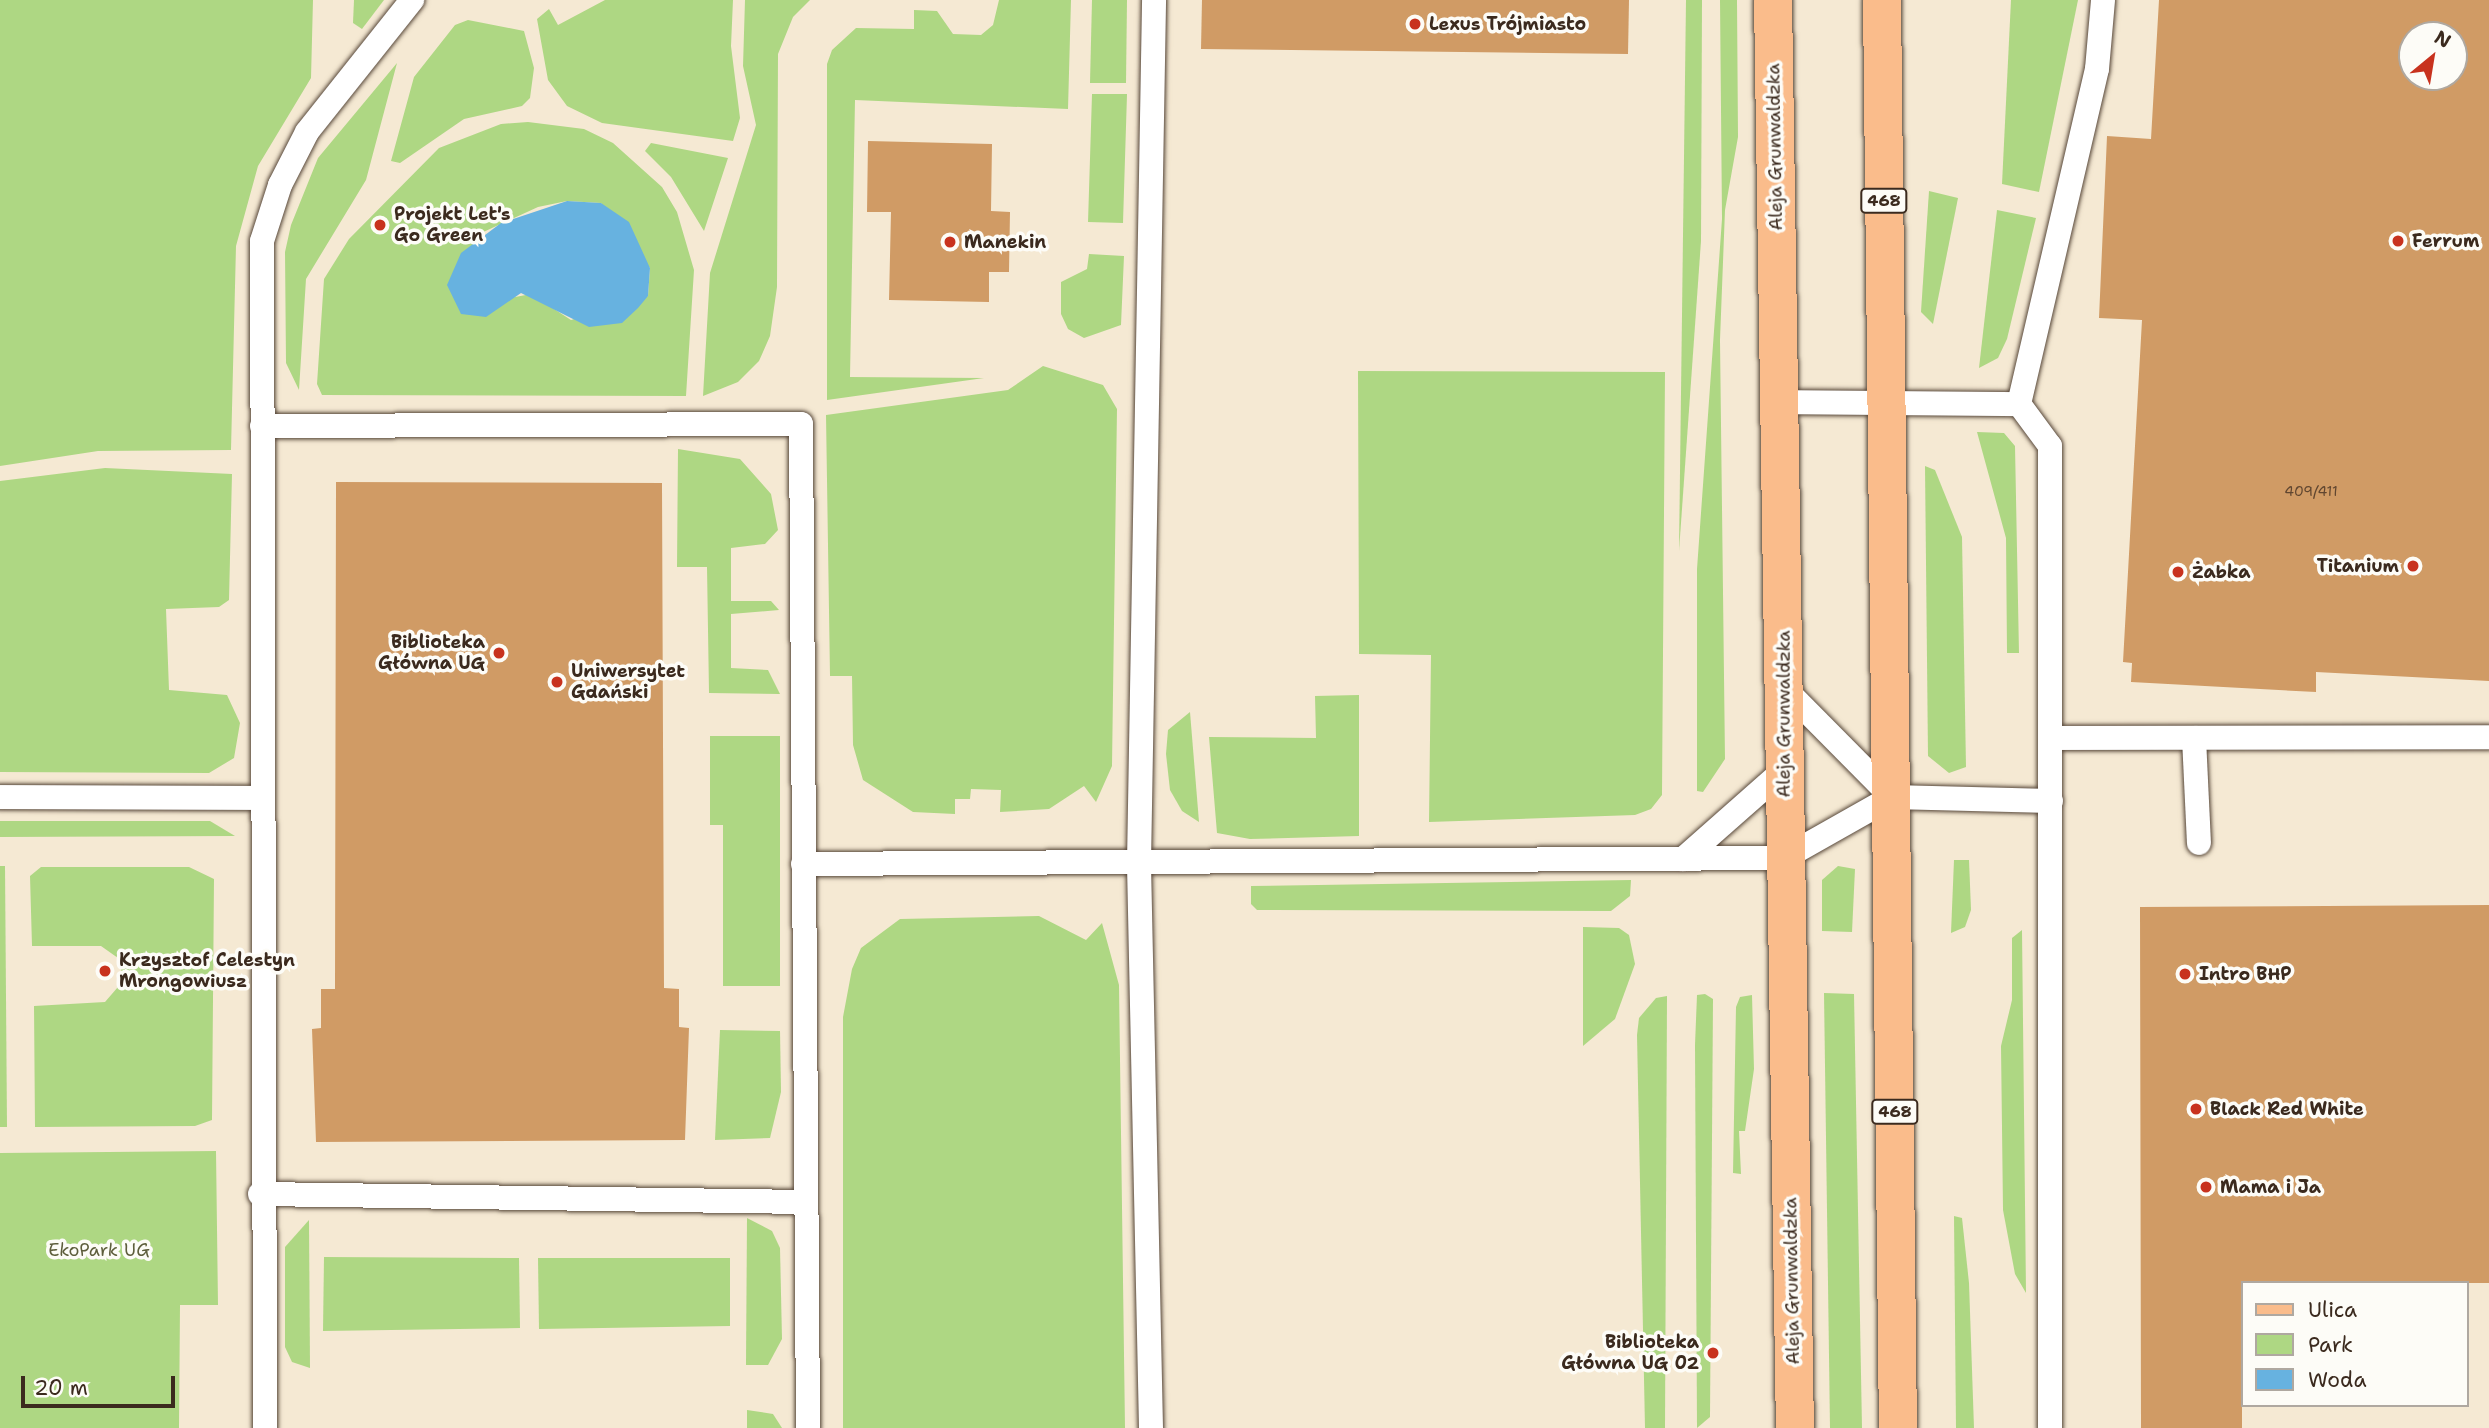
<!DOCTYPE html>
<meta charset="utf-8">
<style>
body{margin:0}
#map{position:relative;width:2489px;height:1428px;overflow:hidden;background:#f5e9d3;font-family:"Shantell Sans",sans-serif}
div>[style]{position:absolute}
.green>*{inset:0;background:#aed783}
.water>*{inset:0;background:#67b2e0}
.building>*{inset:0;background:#d09b65}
.roads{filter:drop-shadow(0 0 2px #574739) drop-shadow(0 0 2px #574739)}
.service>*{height:24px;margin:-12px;padding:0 12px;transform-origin:12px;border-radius:12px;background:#fff}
.primary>*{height:38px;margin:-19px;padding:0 19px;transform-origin:19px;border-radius:19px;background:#fabc8b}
.dots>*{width:19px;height:19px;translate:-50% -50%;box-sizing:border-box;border:4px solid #fdfcf7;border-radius:50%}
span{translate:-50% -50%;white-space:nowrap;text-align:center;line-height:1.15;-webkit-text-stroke:7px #fdfcf7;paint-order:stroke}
.number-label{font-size:14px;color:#604630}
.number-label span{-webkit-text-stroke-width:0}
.shield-label span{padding:2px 5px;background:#fdfcf7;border:2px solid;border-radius:5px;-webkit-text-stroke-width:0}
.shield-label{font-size:16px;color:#3b2a1e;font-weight:700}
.poi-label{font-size:18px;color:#3b2a1e;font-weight:700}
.left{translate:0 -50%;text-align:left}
.right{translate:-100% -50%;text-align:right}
.street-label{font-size:18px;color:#3b2a1e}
.park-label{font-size:18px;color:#5e5e3c}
.legend{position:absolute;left:2241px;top:1281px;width:228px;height:126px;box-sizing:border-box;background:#fdfcf7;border:2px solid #afa8a0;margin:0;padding:9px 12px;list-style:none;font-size:21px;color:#3b2a1e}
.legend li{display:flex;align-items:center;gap:14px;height:35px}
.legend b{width:35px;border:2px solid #afa8a0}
.north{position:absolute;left:2398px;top:21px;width:70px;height:70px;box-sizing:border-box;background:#fdfcf7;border:2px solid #afa8a0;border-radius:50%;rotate:30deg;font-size:19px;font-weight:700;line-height:28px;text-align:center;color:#3b2a1e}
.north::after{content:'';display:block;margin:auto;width:24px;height:32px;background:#c8321e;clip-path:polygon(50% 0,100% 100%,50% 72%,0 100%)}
.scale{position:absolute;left:21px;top:1376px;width:154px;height:32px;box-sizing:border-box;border:4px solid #3b2a1e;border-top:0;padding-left:9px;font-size:21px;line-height:24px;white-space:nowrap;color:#3b2a1e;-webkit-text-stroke:5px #fdfcf7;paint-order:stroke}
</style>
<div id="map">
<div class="green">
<div style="clip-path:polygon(0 0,313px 0,311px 78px,258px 166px,236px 246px,231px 450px,98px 451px,0 466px)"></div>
<div style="clip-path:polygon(354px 0,384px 0,362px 29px,353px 23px)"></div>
<div style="clip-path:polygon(605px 0,733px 0,731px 46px,740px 118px,733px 141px,602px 123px,567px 106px,548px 80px,537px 19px,549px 9px,558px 25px)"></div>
<div style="clip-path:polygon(745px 0,810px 0,793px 17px,778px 54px,777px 287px,770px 336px,759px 361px,738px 382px,703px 396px,710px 273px,756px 125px,743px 66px)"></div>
<div style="clip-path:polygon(999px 0,1071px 0,1068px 109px,855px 100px,850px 377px,984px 378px,827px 400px,827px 64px,832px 50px,856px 28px,914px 29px,914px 10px,937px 11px,953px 34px,981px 35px,993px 25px)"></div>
<div style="clip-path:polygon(1092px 0,1127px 0,1126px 83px,1090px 83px)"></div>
<div style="clip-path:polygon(1686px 0,1702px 0,1701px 241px,1679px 551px)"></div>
<div style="clip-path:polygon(1720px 0,1737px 0,1738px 137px,1725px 210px,1720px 340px,1725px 759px,1703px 792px,1697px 791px,1697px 569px,1722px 219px)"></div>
<div style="clip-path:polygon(2011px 0,2078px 0,2039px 192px,2002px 184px)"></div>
<div style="clip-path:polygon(468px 20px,524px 31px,534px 68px,530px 98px,522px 106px,464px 119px,400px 163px,391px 161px,414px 77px,455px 25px)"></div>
<div style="clip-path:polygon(397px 63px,366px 180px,306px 279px,299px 390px,286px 363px,285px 252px,291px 225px,318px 158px)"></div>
<div style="clip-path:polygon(1092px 94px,1127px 94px,1123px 223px,1088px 222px)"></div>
<div style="clip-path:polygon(evenodd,528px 122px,584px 129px,613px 143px,662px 187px,677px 212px,694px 270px,686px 396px,322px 395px,317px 384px,324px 279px,349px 239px,439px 148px,501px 124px,528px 122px,567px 201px,601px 203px,650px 268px,648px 296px,571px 320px,531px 294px,510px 298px,479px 234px,538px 207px,567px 201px)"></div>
<div style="clip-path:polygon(651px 143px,728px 158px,704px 231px,671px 177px,645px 151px)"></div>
<div style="clip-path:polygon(1929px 191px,1958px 198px,1933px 324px,1921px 312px)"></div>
<div style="clip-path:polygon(1997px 210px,2036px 218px,2007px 339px,1998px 358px,1979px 368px)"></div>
<div style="clip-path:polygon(1089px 254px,1124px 256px,1121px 325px,1084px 338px,1068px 329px,1061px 314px,1061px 282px,1087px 269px)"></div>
<div style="clip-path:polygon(1043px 366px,1103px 385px,1117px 409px,1112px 766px,1096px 802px,1084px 786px,1049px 809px,1000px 812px,1001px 790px,971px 789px,970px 799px,955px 799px,955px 814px,913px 812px,863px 780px,853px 745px,852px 676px,830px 676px,826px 415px,1008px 390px)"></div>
<div style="clip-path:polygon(1358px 371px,1665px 372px,1662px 795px,1651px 809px,1635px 815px,1429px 822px,1431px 655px,1359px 654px)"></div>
<div style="clip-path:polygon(1977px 432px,2004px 433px,2015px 446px,2019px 653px,2007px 653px,2006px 538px)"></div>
<div style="clip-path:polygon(678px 449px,740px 459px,771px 494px,778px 530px,765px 544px,731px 548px,731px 601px,771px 601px,779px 610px,731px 614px,731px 668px,768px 670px,780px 694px,709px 693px,707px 567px,677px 567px)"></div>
<div style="clip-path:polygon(1925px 466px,1935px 470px,1962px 537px,1966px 767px,1949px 773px,1928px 756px)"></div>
<div style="clip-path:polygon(105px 468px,232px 474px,229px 600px,219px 607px,166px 609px,169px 690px,227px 695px,240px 723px,234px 758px,209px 773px,0 772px,0 481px)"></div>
<div style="clip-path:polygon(1359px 695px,1359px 836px,1250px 839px,1217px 833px,1209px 737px,1316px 738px,1315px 696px)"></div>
<div style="clip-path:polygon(1190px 712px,1199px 822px,1182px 811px,1170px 790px,1166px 754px,1168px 730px)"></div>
<div style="clip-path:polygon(710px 736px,780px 736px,780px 986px,723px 986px,723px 825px,710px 825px)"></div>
<div style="clip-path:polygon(0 821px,210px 821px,235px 836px,0 837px)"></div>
<div style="clip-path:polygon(1954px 860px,1969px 860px,1971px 910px,1965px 927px,1951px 933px)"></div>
<div style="clip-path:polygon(0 866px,5px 866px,7px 1127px,0 1127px)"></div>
<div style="clip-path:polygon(1838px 866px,1855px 869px,1852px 932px,1822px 931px,1822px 880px)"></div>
<div style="clip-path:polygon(41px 867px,189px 867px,214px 879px,212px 1120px,195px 1126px,35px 1127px,34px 1006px,105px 1002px,124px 980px,118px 958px,101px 946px,32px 946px,30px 876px)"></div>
<div style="clip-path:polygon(1631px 880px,1630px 896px,1611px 911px,1257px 910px,1251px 904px,1251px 886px)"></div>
<div style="clip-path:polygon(1039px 916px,1086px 940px,1102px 923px,1119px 985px,1125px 1428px,843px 1428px,843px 1017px,852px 969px,861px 948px,900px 919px)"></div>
<div style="clip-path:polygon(1583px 927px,1619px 928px,1629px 935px,1635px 964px,1615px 1019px,1583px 1046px)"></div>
<div style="clip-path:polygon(2022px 930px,2026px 1293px,2015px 1274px,2003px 1210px,2001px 1046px,2012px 1000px,2012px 938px)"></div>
<div style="clip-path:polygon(1824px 993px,1854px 994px,1862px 1428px,1830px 1428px)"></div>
<div style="clip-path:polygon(1705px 994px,1713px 999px,1710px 1417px,1697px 1428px,1695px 1045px,1697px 995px)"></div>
<div style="clip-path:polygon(1752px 995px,1754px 1069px,1745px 1131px,1739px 1131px,1741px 1174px,1733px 1173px,1736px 1007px,1740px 997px)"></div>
<div style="clip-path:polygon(1667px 996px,1665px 1428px,1645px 1428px,1637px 1035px,1639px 1018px,1656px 998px)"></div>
<div style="clip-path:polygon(720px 1030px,780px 1031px,781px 1092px,770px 1138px,715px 1140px)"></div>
<div style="clip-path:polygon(216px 1151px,218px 1305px,180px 1305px,179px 1428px,0 1428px,0 1153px)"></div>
<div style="clip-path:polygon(1954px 1216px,1962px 1218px,1969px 1283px,1974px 1428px,1956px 1428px)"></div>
<div style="clip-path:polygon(747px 1218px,772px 1231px,780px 1248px,782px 1339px,768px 1365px,746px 1365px)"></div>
<div style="clip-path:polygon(309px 1220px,310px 1368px,292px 1362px,285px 1347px,285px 1247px)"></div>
<div style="clip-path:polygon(324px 1257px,519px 1258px,520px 1328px,323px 1331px)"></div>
<div style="clip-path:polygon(538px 1258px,730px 1258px,730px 1326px,539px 1329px)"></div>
<div style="clip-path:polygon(747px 1410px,773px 1414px,782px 1428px,747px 1428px)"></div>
</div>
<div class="water">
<div style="clip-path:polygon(567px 201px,601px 203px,629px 222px,650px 268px,648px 296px,638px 308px,622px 323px,589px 327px,521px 293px,486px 317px,461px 314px,447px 285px,461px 253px,501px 223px)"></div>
</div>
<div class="building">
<div style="clip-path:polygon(1202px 0,1629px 0,1628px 54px,1201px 49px)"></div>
<div style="clip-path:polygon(evenodd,2159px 0,2489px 0,2489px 681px,2316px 672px,2316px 692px,2131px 682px,2132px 663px,2123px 662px,2142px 320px,2099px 318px,2107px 136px,2151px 139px,2159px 0,2412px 35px,2454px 35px,2454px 77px,2412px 77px,2412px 35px)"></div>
<div style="clip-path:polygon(868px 141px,992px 144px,991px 211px,1010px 212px,1009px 272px,989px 272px,989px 302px,889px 300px,891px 212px,867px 212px)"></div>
<div style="clip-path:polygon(336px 482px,662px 483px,664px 988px,679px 989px,679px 1027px,689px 1028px,685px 1140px,316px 1142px,312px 1029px,321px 1028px,321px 989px,335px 989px)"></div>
<div style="clip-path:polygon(2489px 905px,2489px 1283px,2242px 1283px,2242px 1428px,2141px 1428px,2140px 907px)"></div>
</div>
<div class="roads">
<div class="service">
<div style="left:1779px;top:402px;width:240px;rotate:0.5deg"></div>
<div style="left:262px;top:426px;width:539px;rotate:-0.21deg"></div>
<div style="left:801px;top:424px;width:1004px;rotate:89.6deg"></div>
<div style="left:1784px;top:688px;width:153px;rotate:45.3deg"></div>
<div style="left:2052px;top:738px;width:437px;rotate:-0.1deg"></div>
<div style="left:2194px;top:738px;width:105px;rotate:87.3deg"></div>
<div style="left:0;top:797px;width:262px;rotate:0.2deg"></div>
<div style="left:1683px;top:859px;width:136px;rotate:-41.4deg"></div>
<div style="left:803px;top:864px;width:981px;rotate:-0.35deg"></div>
<div style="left:1784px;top:858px;width:124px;rotate:-29.5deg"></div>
<div style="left:1892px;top:797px;width:159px;rotate:1.4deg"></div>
<div style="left:260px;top:1194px;width:544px;rotate:0.84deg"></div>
<div style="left:265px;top:1428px;width:1187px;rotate:-90.14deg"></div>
<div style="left:262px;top:241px;width:59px;rotate:-72.2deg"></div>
<div style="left:280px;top:185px;width:59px;rotate:-63deg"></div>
<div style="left:307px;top:132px;width:169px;rotate:-51.5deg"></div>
<div style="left:1151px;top:1428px;width:565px;rotate:-91.22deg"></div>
<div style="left:1139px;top:863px;width:863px;rotate:-89deg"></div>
<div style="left:2050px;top:1428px;width:982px;rotate:-90deg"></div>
<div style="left:2050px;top:446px;width:52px;rotate:-126.4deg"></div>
<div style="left:2019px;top:404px;width:344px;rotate:-76.9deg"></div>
<div style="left:2097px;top:69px;width:69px;rotate:-85deg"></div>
</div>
<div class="primary">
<div style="left:1773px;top:0;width:1428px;rotate:89.12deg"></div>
<div style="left:1882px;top:0;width:1428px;rotate:89.36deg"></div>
</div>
</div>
<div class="dots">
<div style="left:1415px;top:24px;background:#c8321e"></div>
<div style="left:380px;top:225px;background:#c8321e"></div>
<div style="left:2398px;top:241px;background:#c8321e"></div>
<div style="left:950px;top:242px;background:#c8321e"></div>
<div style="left:2413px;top:566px;background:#c8321e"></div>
<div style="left:2178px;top:572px;background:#c8321e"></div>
<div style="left:499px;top:653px;background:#c8321e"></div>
<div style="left:557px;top:682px;background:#c8321e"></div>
<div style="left:105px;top:971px;background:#c8321e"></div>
<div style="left:2185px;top:974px;background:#c8321e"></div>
<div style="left:2196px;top:1109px;background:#c8321e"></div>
<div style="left:2206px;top:1187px;background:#c8321e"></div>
<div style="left:1713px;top:1353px;background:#c8321e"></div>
</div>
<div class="number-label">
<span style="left:2311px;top:491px">409/411</span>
</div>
<div class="shield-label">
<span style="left:1884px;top:201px">468</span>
<span style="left:1895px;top:1112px">468</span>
</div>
<div class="poi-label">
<span class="left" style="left:1429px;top:24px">Lexus Trójmiasto</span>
<span class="left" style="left:394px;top:225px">Projekt Let's<br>Go Green</span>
<span class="left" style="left:2412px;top:241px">Ferrum</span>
<span class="left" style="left:964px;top:242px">Manekin</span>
<span class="right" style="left:2399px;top:566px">Titanium</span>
<span class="left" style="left:2192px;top:572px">Żabka</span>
<span class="right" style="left:485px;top:653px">Biblioteka<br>Główna UG</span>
<span class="left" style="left:571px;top:682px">Uniwersytet<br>Gdański</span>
<span class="left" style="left:119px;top:971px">Krzysztof Celestyn<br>Mrongowiusz</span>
<span class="left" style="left:2199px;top:974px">Intro BHP</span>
<span class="left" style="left:2210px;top:1109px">Black Red White</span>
<span class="left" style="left:2220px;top:1187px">Mama i Ja</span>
<span class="right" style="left:1699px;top:1353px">Biblioteka<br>Główna UG 02</span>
</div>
<div class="street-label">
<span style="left:1775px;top:147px;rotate:-91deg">Aleja Grunwaldzka</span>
<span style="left:1784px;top:714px;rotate:-90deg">Aleja Grunwaldzka</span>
<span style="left:1792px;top:1281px;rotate:-91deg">Aleja Grunwaldzka</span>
</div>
<div class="park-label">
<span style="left:99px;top:1250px">EkoPark UG</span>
</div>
<ul class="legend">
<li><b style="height:9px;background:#fabc8b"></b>Ulica</li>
<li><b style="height:19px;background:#aed783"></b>Park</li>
<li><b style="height:19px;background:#67b2e0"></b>Woda</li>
</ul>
<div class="north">N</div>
<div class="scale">20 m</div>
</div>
